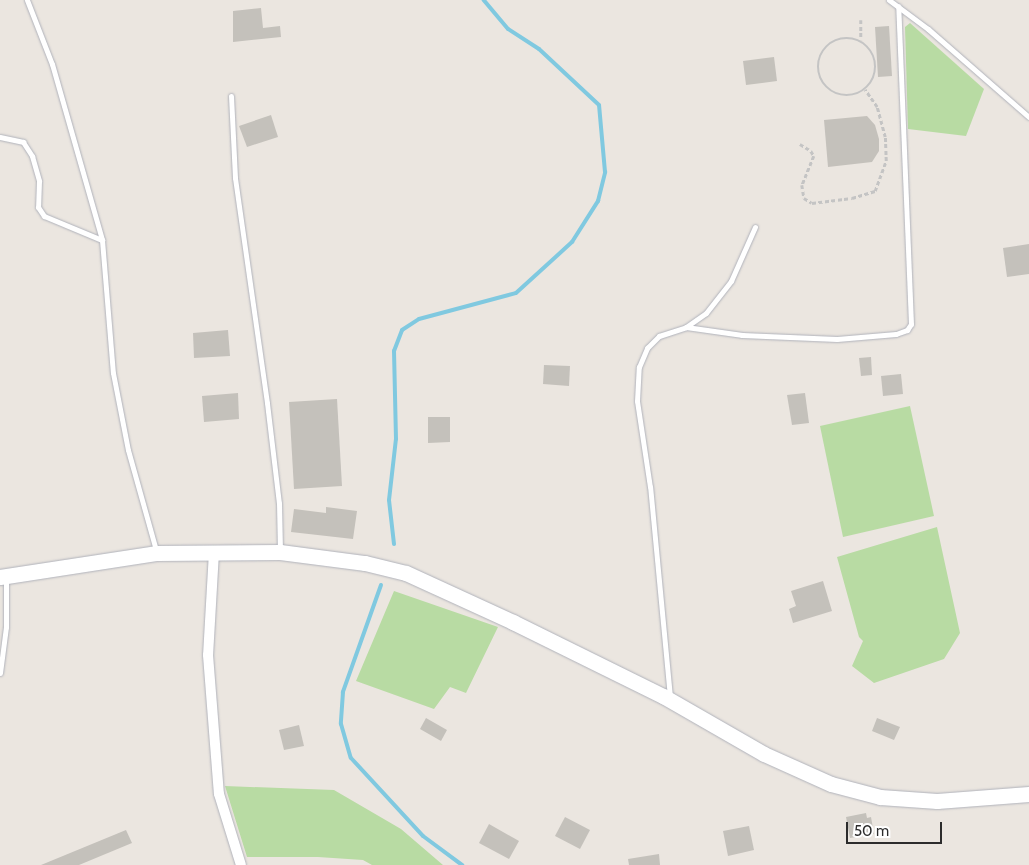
<!DOCTYPE html>
<style>
body{margin:0}
#map{position:relative;width:1029px;height:865px;overflow:hidden;background:#ebe6e0;font-family:Cabin,sans-serif}
div>[style]{position:absolute}
.green>*{inset:0;background:#b8dba3}
.stream>*{height:4px;margin:-2px;padding:0 2px;transform-origin:2px;border-radius:2px;background:#80c9e0}
.building>*{inset:0;background:#c4c1bb}
.path>*{height:2.5px;margin-top:-1.25px;transform-origin:0;background:repeating-linear-gradient(90deg,#c4c4c4 0 4px,transparent 0 6.5px)}
.path>.ring{margin:-1.25px;padding:0;box-sizing:content-box;background:none;border:2.5px solid #c4c4c4;border-radius:50%}
.roads{filter:drop-shadow(0 0 1px #b0b2ba) drop-shadow(0 0 1px #b0b2ba)}
.lane>*{height:5px;margin:-2.5px;padding:0 2.5px;transform-origin:2.5px;border-radius:2.5px;background:#fff}
.street>*{height:10px;margin:-5px;padding:0 5px;transform-origin:5px;border-radius:5px;background:#fff}
.secondary>*{height:15px;margin:-7.5px;padding:0 7.5px;transform-origin:7.5px;border-radius:7.5px;background:#fff}
span{translate:-50% -50%;white-space:nowrap;text-align:center;line-height:1.15;-webkit-text-stroke:4.5px #fff;paint-order:stroke}
.scale{position:absolute;left:846px;top:822px;width:96px;height:22px;box-sizing:border-box;border:2px solid #2c2c2c;border-top:0;padding-left:6px;font-size:15px;line-height:18px;white-space:nowrap;color:#2c2c2c;-webkit-text-stroke:4px #fff;paint-order:stroke}
</style>
<div id="map">
<div class="green">
<div style="clip-path:polygon(910px 23px,984px 89px,966px 136px,908px 129px,905px 27px)"></div>
<div style="clip-path:polygon(910px 406px,934px 516px,843px 537px,820px 426px)"></div>
<div style="clip-path:polygon(937px 527px,960px 633px,944px 659px,874px 683px,852px 666px,863px 641px,859px 637px,837px 557px)"></div>
<div style="clip-path:polygon(394px 591px,498px 627px,466px 693px,450px 687px,434px 709px,356px 681px)"></div>
<div style="clip-path:polygon(225px 786px,334px 790px,401px 829px,443px 865px,372px 865px,363px 860px,318px 857px,247px 857px)"></div>
</div>
<div class="stream">
<div style="left:394px;top:544px;width:44px;rotate:-96.5deg"></div>
<div style="left:389px;top:500px;width:61px;rotate:-83.5deg"></div>
<div style="left:396px;top:439px;width:88px;rotate:-91.3deg"></div>
<div style="left:394px;top:351px;width:22px;rotate:-69deg"></div>
<div style="left:402px;top:330px;width:20px;rotate:-33deg"></div>
<div style="left:419px;top:319px;width:100px;rotate:-15deg"></div>
<div style="left:516px;top:293px;width:76px;rotate:-42.3deg"></div>
<div style="left:572px;top:242px;width:49px;rotate:-57.6deg"></div>
<div style="left:598px;top:201px;width:30px;rotate:-76deg"></div>
<div style="left:605px;top:172px;width:67px;rotate:-95.1deg"></div>
<div style="left:599px;top:105px;width:82px;rotate:-137deg"></div>
<div style="left:539px;top:49px;width:37px;rotate:-147deg"></div>
<div style="left:508px;top:29px;width:38px;rotate:-130deg"></div>
<div style="left:381px;top:585px;width:114px;rotate:109.6deg"></div>
<div style="left:343px;top:692px;width:32px;rotate:94deg"></div>
<div style="left:341px;top:724px;width:35px;rotate:74deg"></div>
<div style="left:351px;top:758px;width:106px;rotate:47.3deg"></div>
<div style="left:423px;top:836px;width:49px;rotate:36.6deg"></div>
</div>
<div class="building">
<div style="clip-path:polygon(261px 8px,263px 28px,280px 26px,281px 37px,233px 42px,233px 11px)"></div>
<div style="clip-path:polygon(889px 26px,892px 76px,878px 77px,875px 27px)"></div>
<div style="clip-path:polygon(774px 57px,777px 81px,746px 85px,743px 61px)"></div>
<div style="clip-path:polygon(271px 115px,278px 137px,247px 147px,239px 126px)"></div>
<div style="clip-path:polygon(867px 116px,875px 125px,879px 139px,879px 151px,872px 162px,828px 167px,824px 120px)"></div>
<div style="clip-path:polygon(1029px 244px,1029px 274px,1007px 277px,1003px 248px)"></div>
<div style="clip-path:polygon(228px 330px,230px 356px,194px 358px,193px 333px)"></div>
<div style="clip-path:polygon(871px 357px,872px 375px,861px 376px,859px 358px)"></div>
<div style="clip-path:polygon(544px 365px,570px 366px,569px 386px,543px 384px)"></div>
<div style="clip-path:polygon(901px 374px,903px 394px,883px 396px,881px 376px)"></div>
<div style="clip-path:polygon(238px 393px,239px 419px,204px 422px,202px 396px)"></div>
<div style="clip-path:polygon(805px 393px,809px 423px,792px 425px,787px 395px)"></div>
<div style="clip-path:polygon(337px 399px,342px 486px,294px 489px,289px 402px)"></div>
<div style="clip-path:polygon(428px 417px,450px 417px,450px 442px,428px 443px)"></div>
<div style="clip-path:polygon(326px 507px,357px 511px,353px 539px,291px 532px,294px 509px,326px 513px)"></div>
<div style="clip-path:polygon(823px 581px,832px 611px,793px 623px,789px 609px,796px 606px,791px 591px)"></div>
<div style="clip-path:polygon(426px 718px,447px 730px,441px 741px,420px 729px)"></div>
<div style="clip-path:polygon(877px 718px,900px 727px,894px 740px,872px 731px)"></div>
<div style="clip-path:polygon(299px 725px,304px 746px,284px 750px,279px 730px)"></div>
<div style="clip-path:polygon(866px 813px,867px 818px,871px 817px,874px 834px,850px 838px,846px 817px)"></div>
<div style="clip-path:polygon(565px 817px,590px 830px,580px 849px,555px 836px)"></div>
<div style="clip-path:polygon(489px 824px,519px 841px,509px 859px,479px 843px)"></div>
<div style="clip-path:polygon(749px 826px,754px 850px,728px 856px,723px 831px)"></div>
<div style="clip-path:polygon(126px 830px,132px 843px,79px 865px,41px 865px)"></div>
<div style="clip-path:polygon(659px 854px,660px 865px,629px 865px,628px 859px)"></div>
</div>
<div class="path">
<div style="left:861px;top:20px;width:20px;rotate:90deg"></div>
<div class="ring" style="left:818px;top:38px;width:55.5px;height:55.5px"></div>
<div style="left:800px;top:144px;width:13px;rotate:32deg"></div>
<div style="left:811px;top:151px;width:6px;rotate:59deg"></div>
<div style="left:814px;top:156px;width:31px;rotate:112deg"></div>
<div style="left:802px;top:185px;width:13px;rotate:81deg"></div>
<div style="left:804px;top:198px;width:9px;rotate:32deg"></div>
<div style="left:812px;top:203px;width:40px;rotate:-7.1deg"></div>
<div style="left:852px;top:198px;width:24px;rotate:-17deg"></div>
<div style="left:875px;top:191px;width:32px;rotate:-70deg"></div>
<div style="left:886px;top:161px;width:24px;rotate:-92deg"></div>
<div style="left:885px;top:137px;width:31px;rotate:-105deg"></div>
<div style="left:877px;top:107px;width:21px;rotate:-125deg"></div>
</div>
<div class="roads">
<div class="lane">
<div style="left:27px;top:0;width:69px;rotate:68.7deg"></div>
<div style="left:52px;top:64px;width:183px;rotate:74.1deg"></div>
<div style="left:102px;top:240px;width:133px;rotate:85.3deg"></div>
<div style="left:113px;top:373px;width:78px;rotate:79deg"></div>
<div style="left:128px;top:450px;width:104px;rotate:74.4deg"></div>
<div style="left:889px;top:0;width:49px;rotate:36.6deg"></div>
<div style="left:928px;top:29px;width:134px;rotate:41.1deg"></div>
<div style="left:231px;top:96px;width:82px;rotate:87.2deg"></div>
<div style="left:235px;top:178px;width:227px;rotate:81.9deg"></div>
<div style="left:267px;top:403px;width:101px;rotate:83.2deg"></div>
<div style="left:279px;top:503px;width:48px;rotate:88.8deg"></div>
<div style="left:0;top:137px;width:24px;rotate:12deg"></div>
<div style="left:23px;top:142px;width:17px;rotate:57deg"></div>
<div style="left:32px;top:156px;width:26px;rotate:74deg"></div>
<div style="left:39px;top:181px;width:26px;rotate:92deg"></div>
<div style="left:38px;top:207px;width:11px;rotate:56deg"></div>
<div style="left:44px;top:216px;width:63px;rotate:22.5deg"></div>
<div style="left:686px;top:327px;width:57px;rotate:8.1deg"></div>
<div style="left:742px;top:335px;width:95px;rotate:2.4deg"></div>
<div style="left:837px;top:339px;width:59px;rotate:-4.8deg"></div>
<div style="left:896px;top:334px;width:12px;rotate:-20deg"></div>
<div style="left:907px;top:330px;width:7px;rotate:-56deg"></div>
<div style="left:911px;top:324px;width:318px;rotate:-92.3deg"></div>
<div style="left:0;top:673px;width:46px;rotate:-82.6deg"></div>
<div style="left:6px;top:627px;width:48px;rotate:-90deg"></div>
<div style="left:670px;top:697px;width:211px;rotate:-95.4deg"></div>
<div style="left:650px;top:487px;width:87px;rotate:-98.6deg"></div>
<div style="left:637px;top:401px;width:34px;rotate:-87deg"></div>
<div style="left:639px;top:367px;width:21px;rotate:-67deg"></div>
<div style="left:647px;top:348px;width:17px;rotate:-45deg"></div>
<div style="left:659px;top:336px;width:28px;rotate:-18deg"></div>
<div style="left:686px;top:327px;width:24px;rotate:-35deg"></div>
<div style="left:706px;top:313px;width:41px;rotate:-52deg"></div>
<div style="left:731px;top:281px;width:59px;rotate:-66deg"></div>
</div>
<div class="street">
<div style="left:214px;top:552px;width:103px;rotate:93.3deg"></div>
<div style="left:208px;top:655px;width:139px;rotate:85.5deg"></div>
<div style="left:219px;top:794px;width:74px;rotate:72.8deg"></div>
</div>
<div class="secondary">
<div style="left:0;top:577px;width:159px;rotate:-8.7deg"></div>
<div style="left:157px;top:553px;width:123px;rotate:-0.5deg"></div>
<div style="left:280px;top:552px;width:86px;rotate:7.4deg"></div>
<div style="left:365px;top:563px;width:42px;rotate:13.7deg"></div>
<div style="left:406px;top:573px;width:118px;rotate:24.6deg"></div>
<div style="left:513px;top:622px;width:167px;rotate:26.3deg"></div>
<div style="left:663px;top:696px;width:116px;rotate:29.9deg"></div>
<div style="left:764px;top:754px;width:73px;rotate:24.1deg"></div>
<div style="left:831px;top:784px;width:51px;rotate:14.9deg"></div>
<div style="left:880px;top:797px;width:57px;rotate:4deg"></div>
<div style="left:937px;top:801px;width:92px;rotate:-4.4deg"></div>
</div>
</div>
<div class="scale">50 m</div>
</div>
